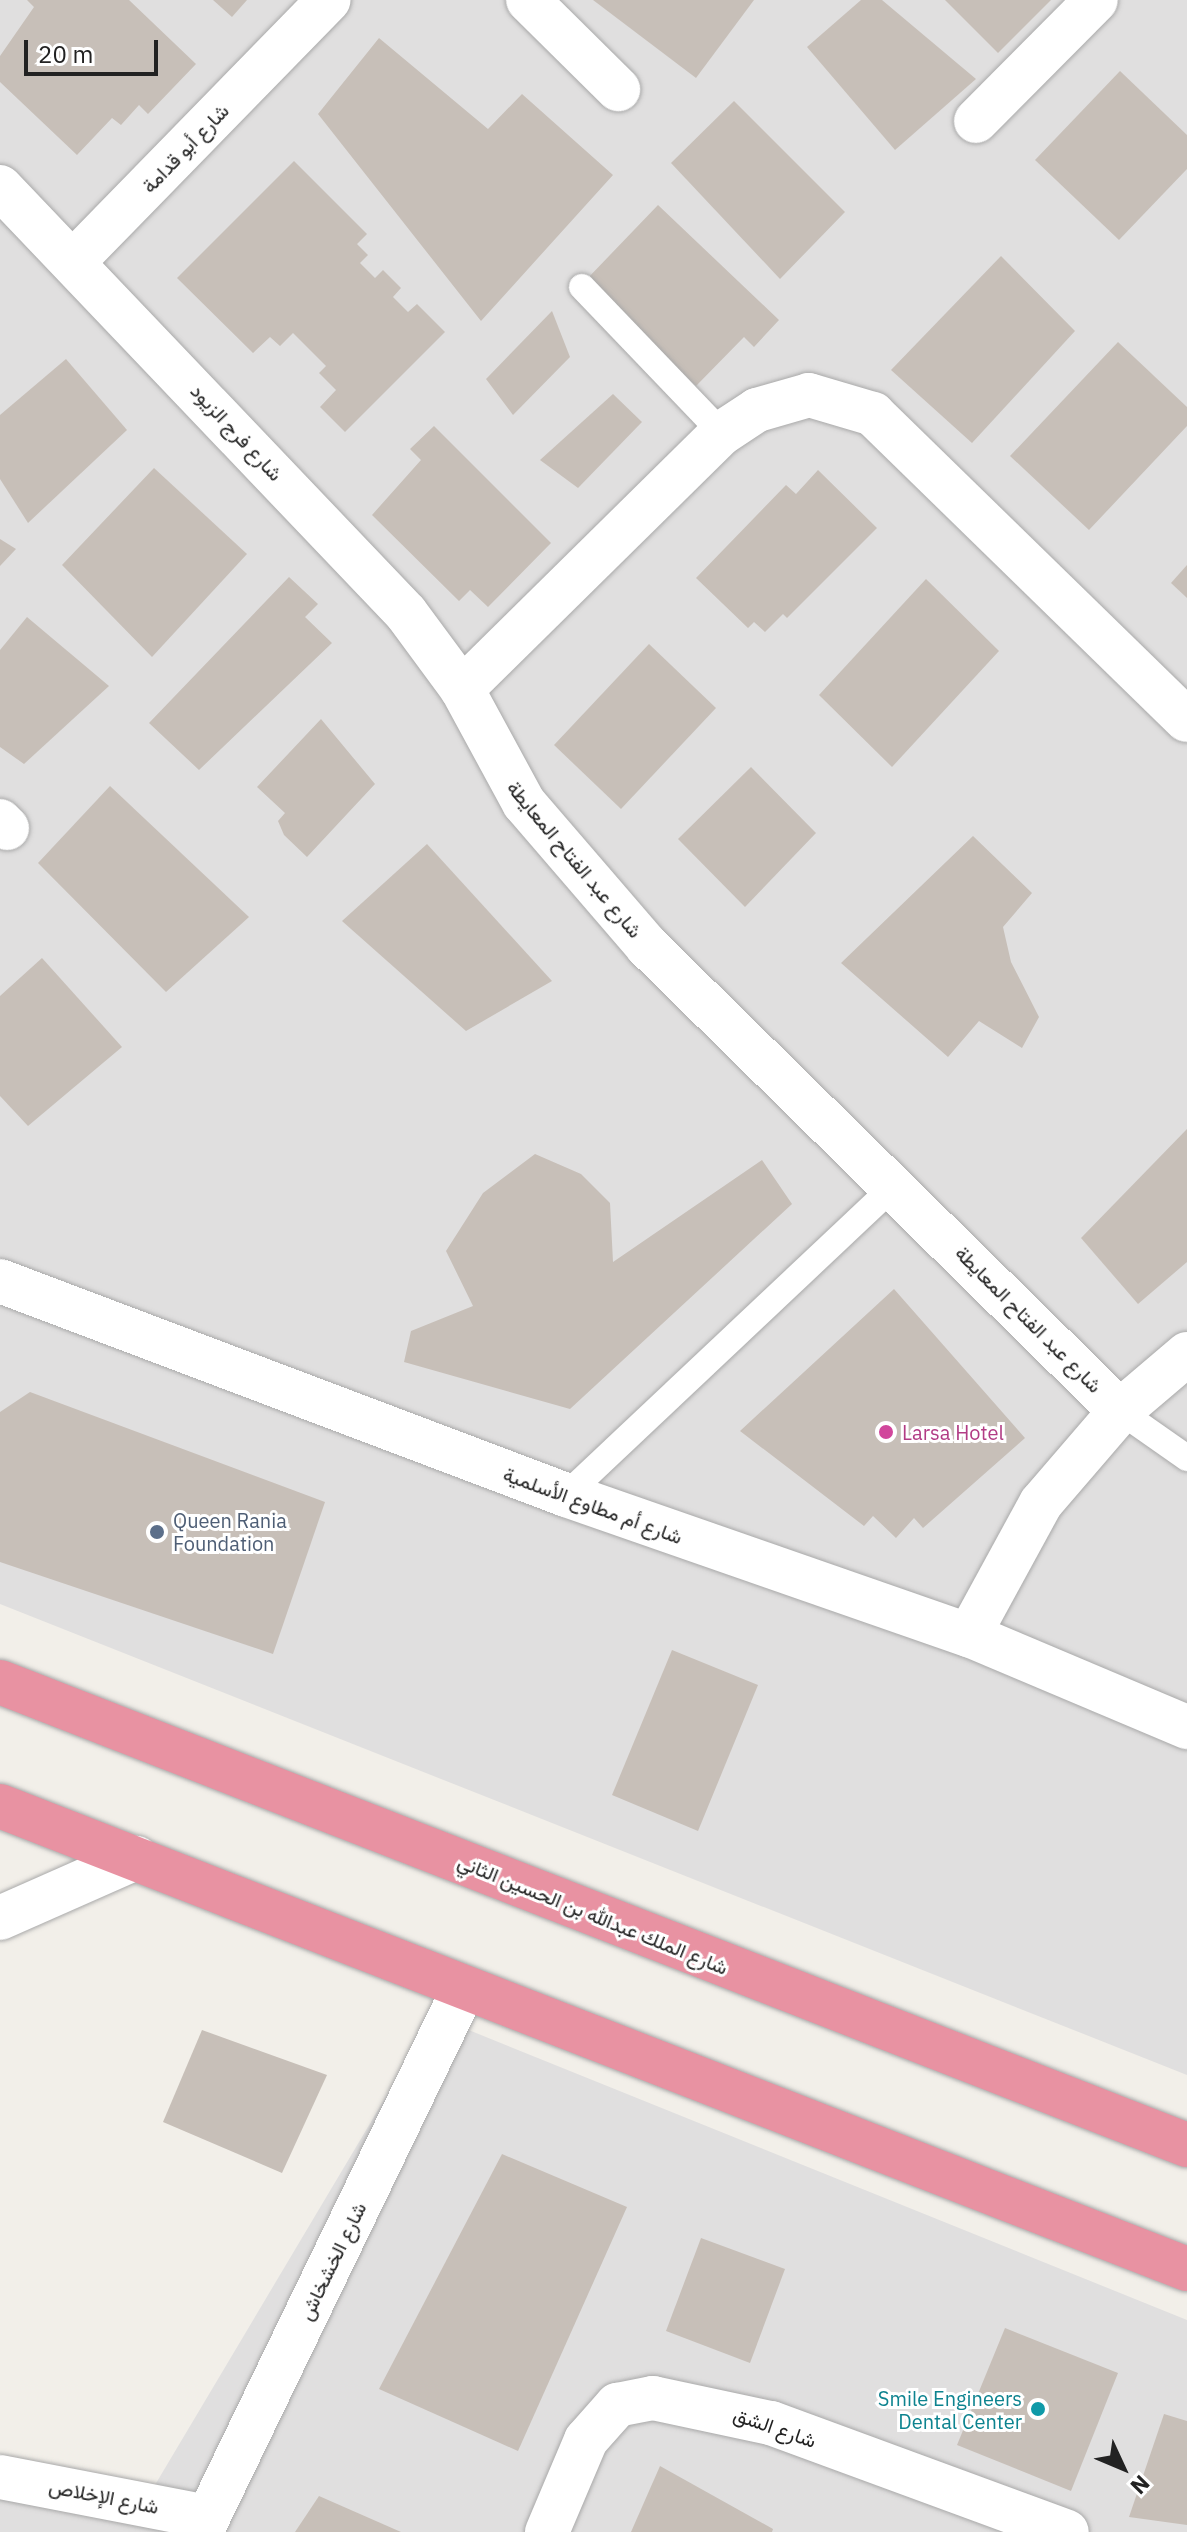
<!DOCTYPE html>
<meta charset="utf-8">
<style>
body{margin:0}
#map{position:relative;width:1187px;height:2532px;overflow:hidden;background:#f2efe9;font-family:"IBM Plex Sans",Vazirmatn,sans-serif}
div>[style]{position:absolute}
.residential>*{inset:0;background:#e0dfdf}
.building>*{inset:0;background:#c7bfb8}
.roads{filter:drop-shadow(0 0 2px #a9a9a9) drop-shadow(0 0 2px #a9a9a9)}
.lane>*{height:26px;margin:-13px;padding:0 13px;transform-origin:13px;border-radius:13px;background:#fff}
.street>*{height:44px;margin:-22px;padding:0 22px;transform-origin:22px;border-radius:22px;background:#fff}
.highway>*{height:44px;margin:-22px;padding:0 22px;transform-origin:22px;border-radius:22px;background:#e892a2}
.dots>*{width:22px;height:22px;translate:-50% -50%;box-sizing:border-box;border:4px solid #fff;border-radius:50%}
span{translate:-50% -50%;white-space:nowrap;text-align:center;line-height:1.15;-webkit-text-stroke:6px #fff;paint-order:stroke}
.street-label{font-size:20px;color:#222}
.hotel-label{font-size:20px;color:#b23c85}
.left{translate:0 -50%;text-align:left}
.service-label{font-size:20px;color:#4e5e75}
.culture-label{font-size:20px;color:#0d838f}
.right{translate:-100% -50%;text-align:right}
.north{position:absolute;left:1083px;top:2428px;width:80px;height:80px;-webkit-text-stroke:6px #fff;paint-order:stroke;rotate:134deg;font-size:22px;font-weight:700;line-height:32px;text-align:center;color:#222}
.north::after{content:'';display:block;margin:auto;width:28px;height:36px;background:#222;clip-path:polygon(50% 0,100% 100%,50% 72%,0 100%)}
.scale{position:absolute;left:24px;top:40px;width:134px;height:36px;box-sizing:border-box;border:4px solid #222;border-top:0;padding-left:10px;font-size:24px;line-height:28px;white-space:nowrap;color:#222;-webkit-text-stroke:6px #fff;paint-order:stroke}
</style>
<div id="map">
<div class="residential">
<div style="clip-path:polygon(0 0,1187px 0,1187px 2075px,0 1604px)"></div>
<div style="clip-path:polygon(434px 2016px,1187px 2320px,1187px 2532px,0 2532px,0 2479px,149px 2495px)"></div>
</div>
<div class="building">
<div style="clip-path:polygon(27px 0,129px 0,196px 64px,148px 114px,139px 105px,121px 125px,112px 118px,77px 155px,0 82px,0 56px,34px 7px)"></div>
<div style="clip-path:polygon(213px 0,247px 0,232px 17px)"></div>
<div style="clip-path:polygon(593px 0,754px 0,696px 78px)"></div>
<div style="clip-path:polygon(861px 0,882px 0,976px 79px,895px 150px,807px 47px)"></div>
<div style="clip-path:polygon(945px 0,1051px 0,998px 53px)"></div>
<div style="clip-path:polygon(379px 38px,488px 129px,522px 94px,613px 175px,481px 321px,318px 114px)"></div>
<div style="clip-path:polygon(1120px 71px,1187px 135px,1187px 169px,1119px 240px,1035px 160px)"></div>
<div style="clip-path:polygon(734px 101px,845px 212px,780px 279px,671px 163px)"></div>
<div style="clip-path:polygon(294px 161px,367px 234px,357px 244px,368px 255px,360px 263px,375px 278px,383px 270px,401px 288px,393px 297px,408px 312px,417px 304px,445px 332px,345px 432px,320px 407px,336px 390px,319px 373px,326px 366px,293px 333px,280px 346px,270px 337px,253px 353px,177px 278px)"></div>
<div style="clip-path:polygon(658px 205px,779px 320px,754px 347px,744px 337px,696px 386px,586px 280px)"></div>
<div style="clip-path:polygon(1001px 256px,1075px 331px,972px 443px,891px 370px)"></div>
<div style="clip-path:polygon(552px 311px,570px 357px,513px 415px,486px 379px)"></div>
<div style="clip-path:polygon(1118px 342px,1187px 407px,1187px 426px,1089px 530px,1010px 456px)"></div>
<div style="clip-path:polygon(66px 359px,127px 430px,28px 523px,0 479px,0 415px)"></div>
<div style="clip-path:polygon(613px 394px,642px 422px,578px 488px,540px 460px)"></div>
<div style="clip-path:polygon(434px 426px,551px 543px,488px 607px,470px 590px,459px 601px,372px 515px,421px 460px,410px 449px)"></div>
<div style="clip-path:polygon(154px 468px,247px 554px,152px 657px,62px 565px)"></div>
<div style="clip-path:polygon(818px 470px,877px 528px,787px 618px,783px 614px,765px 632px,754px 622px,748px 628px,696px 578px,786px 485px,796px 494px)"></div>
<div style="clip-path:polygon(0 539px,16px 549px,0 566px)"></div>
<div style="clip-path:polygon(1187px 565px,1187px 598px,1171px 583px)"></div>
<div style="clip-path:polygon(289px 577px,318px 604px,305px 617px,332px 643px,199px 770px,149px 723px)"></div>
<div style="clip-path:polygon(926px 579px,999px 651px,892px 767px,819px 695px)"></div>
<div style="clip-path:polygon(27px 617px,109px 686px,24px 764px,0 747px,0 650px)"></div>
<div style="clip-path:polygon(649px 644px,716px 708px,621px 809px,554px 745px)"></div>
<div style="clip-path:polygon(321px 719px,375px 784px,307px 857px,284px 835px,278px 821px,285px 813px,257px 787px)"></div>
<div style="clip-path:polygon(751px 767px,816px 833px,745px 907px,678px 839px)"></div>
<div style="clip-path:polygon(110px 786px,249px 917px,166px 992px,38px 863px)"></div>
<div style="clip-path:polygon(973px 836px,1032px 893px,1003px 927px,1011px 962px,1039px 1017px,1022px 1048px,979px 1021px,948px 1057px,841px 963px)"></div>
<div style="clip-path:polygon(427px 844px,552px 981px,466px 1031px,342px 921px)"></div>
<div style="clip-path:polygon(42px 958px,122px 1047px,28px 1126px,0 1096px,0 996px)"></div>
<div style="clip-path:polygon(1187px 1129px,1187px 1262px,1138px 1304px,1081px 1238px)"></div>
<div style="clip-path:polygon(535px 1154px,581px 1174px,610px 1203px,613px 1262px,762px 1160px,792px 1204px,570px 1409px,404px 1362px,411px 1331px,473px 1306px,446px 1251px,483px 1193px)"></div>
<div style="clip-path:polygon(894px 1289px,1025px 1438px,923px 1528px,914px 1518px,896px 1538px,873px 1516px,864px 1526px,740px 1431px)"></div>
<div style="clip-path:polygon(30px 1392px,325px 1502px,273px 1654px,0 1562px,0 1412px)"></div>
<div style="clip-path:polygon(672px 1650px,758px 1685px,698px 1831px,612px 1795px)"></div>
<div style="clip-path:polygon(202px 2030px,327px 2075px,282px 2173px,163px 2122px)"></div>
<div style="clip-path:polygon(502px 2154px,627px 2207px,518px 2451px,379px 2389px)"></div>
<div style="clip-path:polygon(701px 2238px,785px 2269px,750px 2363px,666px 2331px)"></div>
<div style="clip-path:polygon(1005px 2328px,1118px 2373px,1071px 2491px,957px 2445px)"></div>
<div style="clip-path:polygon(1164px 2414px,1187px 2421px,1187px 2525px,1129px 2517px)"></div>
<div style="clip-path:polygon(660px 2466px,773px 2529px,772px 2532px,631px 2532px)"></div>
<div style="clip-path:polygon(319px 2496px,401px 2532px,295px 2532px)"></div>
</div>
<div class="roads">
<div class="lane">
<div style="left:582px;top:287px;width:202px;rotate:46.2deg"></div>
<div style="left:1120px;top:1411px;width:82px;rotate:35deg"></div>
<div style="left:566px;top:1495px;width:452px;rotate:-43.3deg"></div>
</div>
<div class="street">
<div style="left:528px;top:0;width:127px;rotate:44.7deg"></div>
<div style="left:976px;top:121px;width:170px;rotate:-45.2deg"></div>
<div style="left:0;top:187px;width:588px;rotate:46.38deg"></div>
<div style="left:406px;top:613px;width:94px;rotate:53.6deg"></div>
<div style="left:462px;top:689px;width:130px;rotate:61.5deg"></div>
<div style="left:524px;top:803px;width:189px;rotate:49.3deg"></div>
<div style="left:647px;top:946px;width:663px;rotate:44.51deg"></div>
<div style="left:75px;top:260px;width:363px;rotate:-45.7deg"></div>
<div style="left:462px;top:689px;width:365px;rotate:-44.6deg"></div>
<div style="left:722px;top:433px;width:42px;rotate:-33.3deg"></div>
<div style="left:757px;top:410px;width:54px;rotate:-16.1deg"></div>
<div style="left:809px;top:395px;width:67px;rotate:16.5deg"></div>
<div style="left:873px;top:414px;width:438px;rotate:44.3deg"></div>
<div style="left:0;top:821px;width:10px;rotate:45deg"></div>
<div style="left:0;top:1281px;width:605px;rotate:20.71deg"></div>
<div style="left:566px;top:1495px;width:427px;rotate:19.2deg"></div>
<div style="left:969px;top:1635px;width:237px;rotate:22.9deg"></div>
<div style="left:969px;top:1635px;width:150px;rotate:-61.4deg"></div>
<div style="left:1041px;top:1503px;width:121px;rotate:-49.3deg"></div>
<div style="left:1120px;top:1411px;width:88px;rotate:-40.4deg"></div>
<div style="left:0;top:1918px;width:149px;rotate:-23.8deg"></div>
<div style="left:0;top:2477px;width:211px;rotate:10.9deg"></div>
<div style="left:201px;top:2532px;width:602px;rotate:-64.2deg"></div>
<div style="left:547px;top:2532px;width:100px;rotate:-67deg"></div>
<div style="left:586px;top:2440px;width:47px;rotate:-48.5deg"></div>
<div style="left:617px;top:2405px;width:37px;rotate:-11deg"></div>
<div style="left:653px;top:2398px;width:121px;rotate:12deg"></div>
<div style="left:771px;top:2423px;width:315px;rotate:20.2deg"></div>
</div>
<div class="highway">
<div style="left:0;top:1682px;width:1274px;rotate:21.31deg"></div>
<div style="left:0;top:1806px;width:1274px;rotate:21.31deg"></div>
</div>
</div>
<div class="dots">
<div style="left:886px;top:1432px;background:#d1479c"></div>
<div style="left:157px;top:1532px;background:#5c6f8a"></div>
<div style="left:1038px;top:2409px;background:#0f9aa8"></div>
</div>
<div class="street-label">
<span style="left:185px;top:148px;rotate:-46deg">شارع أبو قدامة</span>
<span style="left:237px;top:432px;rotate:47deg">شارع فرج الزيود</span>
<span style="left:575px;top:859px;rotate:50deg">شارع عبد الفتاح المعايطة</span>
<span style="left:1029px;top:1319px;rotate:45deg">شارع عبد الفتاح المعايطة</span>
<span style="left:593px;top:1505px;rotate:20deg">شارع أم مطاوع الأسلمية</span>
<span style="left:593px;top:1914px;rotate:22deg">شارع الملك عبدالله بن الحسين الثاني</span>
<span style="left:332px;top:2261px;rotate:-64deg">شارع الخشخاش</span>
<span style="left:775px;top:2427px;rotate:19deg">شارع الشق</span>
<span style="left:104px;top:2496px;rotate:11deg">شارع الإخلاص</span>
</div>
<div class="hotel-label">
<span class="left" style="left:902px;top:1432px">Larsa Hotel</span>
</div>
<div class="service-label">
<span class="left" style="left:173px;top:1532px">Queen Rania<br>Foundation</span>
</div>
<div class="culture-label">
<span class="right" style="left:1022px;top:2410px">Smile Engineers<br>Dental Center</span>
</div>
<div class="north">N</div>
<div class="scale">20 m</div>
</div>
